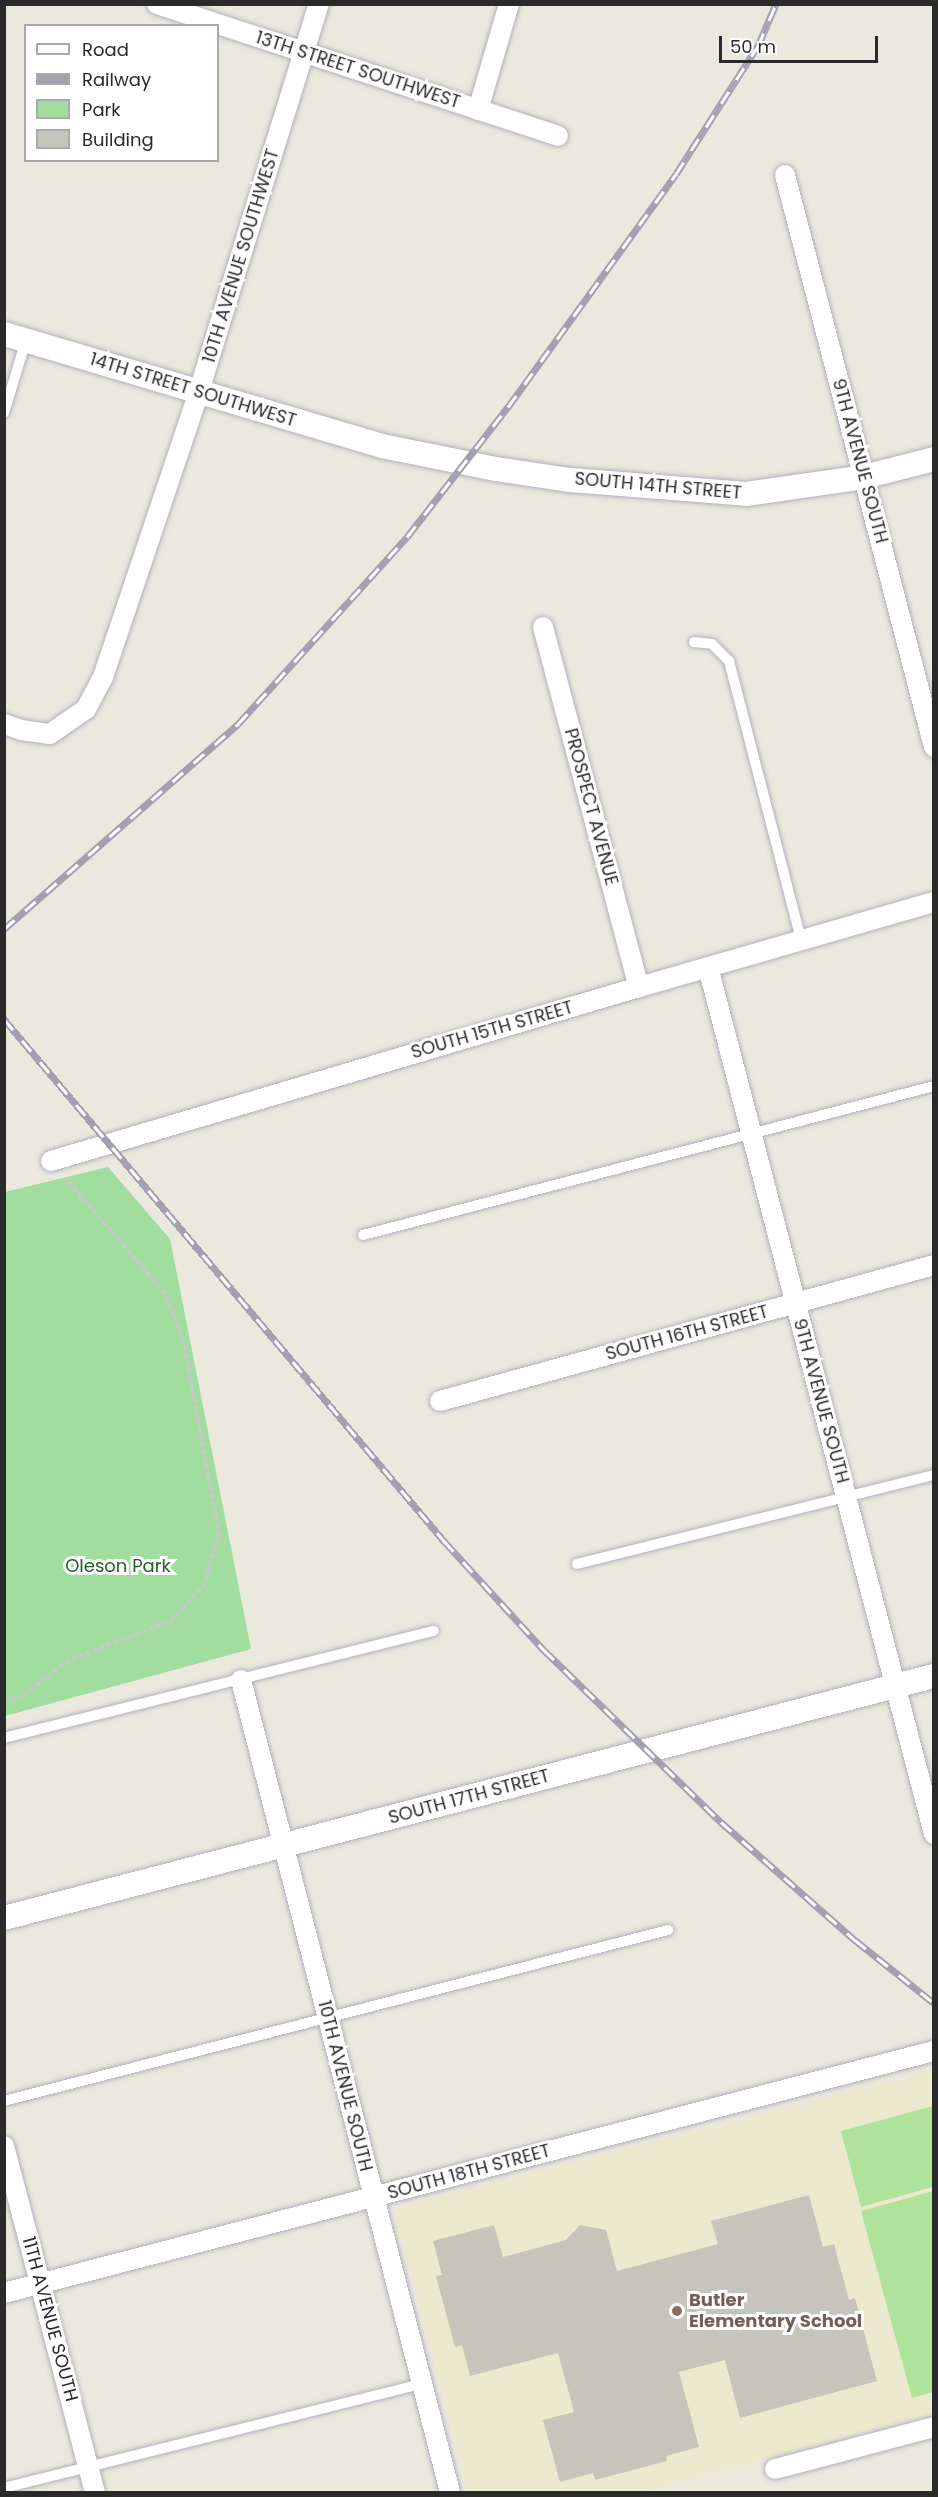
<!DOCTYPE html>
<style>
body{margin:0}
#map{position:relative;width:938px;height:2497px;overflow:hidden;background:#ebe9dd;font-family:Poppins,sans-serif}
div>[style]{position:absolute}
.education>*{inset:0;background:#ebeace}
.green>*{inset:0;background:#a1dd9e}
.pitch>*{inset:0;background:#afe39b}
.building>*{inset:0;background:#c6c5bc}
.path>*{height:4px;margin-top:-2px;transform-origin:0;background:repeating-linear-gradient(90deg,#c8c8c8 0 4.5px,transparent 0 7.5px)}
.roads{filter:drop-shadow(0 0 2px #b2b0bc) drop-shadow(0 0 2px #b2b0bc)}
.service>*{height:10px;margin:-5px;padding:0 5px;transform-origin:5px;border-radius:5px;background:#fff}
.minor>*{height:20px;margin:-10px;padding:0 10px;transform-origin:10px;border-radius:10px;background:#fff}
.tertiary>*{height:24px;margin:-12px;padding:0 12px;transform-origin:12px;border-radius:12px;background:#fff}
.rail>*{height:7px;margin-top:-3.5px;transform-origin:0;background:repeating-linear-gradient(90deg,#fff 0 14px,#a3a0b2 0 28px);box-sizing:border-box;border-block:2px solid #a3a0b2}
.dots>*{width:16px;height:16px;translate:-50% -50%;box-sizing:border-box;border:3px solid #fff;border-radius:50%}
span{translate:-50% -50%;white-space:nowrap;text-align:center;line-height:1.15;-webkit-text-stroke:6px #fff;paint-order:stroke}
.street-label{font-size:18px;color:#2a2a2a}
.park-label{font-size:18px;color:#206026}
.education-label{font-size:18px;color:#785e54;font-weight:700}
.left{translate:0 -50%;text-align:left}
.frame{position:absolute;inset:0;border:6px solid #2a2a2a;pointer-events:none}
.legend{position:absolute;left:24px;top:24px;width:195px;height:138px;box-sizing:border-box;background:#fff;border:2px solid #aaa;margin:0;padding:8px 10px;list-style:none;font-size:18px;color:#2a2a2a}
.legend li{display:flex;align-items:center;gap:12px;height:30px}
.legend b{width:30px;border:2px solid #aaa}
.scale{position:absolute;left:719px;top:36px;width:159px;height:27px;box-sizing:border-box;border:3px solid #2a2a2a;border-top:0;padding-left:8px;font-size:18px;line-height:21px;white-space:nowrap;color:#2a2a2a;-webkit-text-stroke:4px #fff;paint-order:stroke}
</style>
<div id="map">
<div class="education">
<div style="clip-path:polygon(933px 2071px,933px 2413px,644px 2492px,469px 2492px,394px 2208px)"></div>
</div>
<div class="green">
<div style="clip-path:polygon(108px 1167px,170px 1239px,251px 1649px,5px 1716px,5px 1192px)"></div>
</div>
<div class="pitch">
<div style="clip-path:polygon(933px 2106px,933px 2187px,861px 2207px,841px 2131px)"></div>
<div style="clip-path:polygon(933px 2191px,933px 2392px,912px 2398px,861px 2211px)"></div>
</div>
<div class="building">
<div style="clip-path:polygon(809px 2195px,823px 2247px,834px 2244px,849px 2300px,855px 2298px,877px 2381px,740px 2418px,725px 2360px,679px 2372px,699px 2447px,666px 2456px,667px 2461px,595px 2480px,593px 2473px,560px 2482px,543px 2420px,574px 2412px,558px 2353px,470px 2376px,462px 2345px,455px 2347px,436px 2276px,442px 2275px,433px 2241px,494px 2225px,503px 2257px,566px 2240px,580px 2225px,606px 2230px,617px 2271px,718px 2244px,711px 2221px)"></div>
</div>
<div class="path">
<div style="left:4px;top:1702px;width:21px;rotate:-19deg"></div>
<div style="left:24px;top:1695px;width:53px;rotate:-38.8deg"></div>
<div style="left:65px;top:1662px;width:115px;rotate:-21.4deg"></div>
<div style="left:172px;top:1620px;width:45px;rotate:-46.8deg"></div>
<div style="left:203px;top:1587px;width:54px;rotate:-72.9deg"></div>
<div style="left:219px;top:1535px;width:195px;rotate:-100.3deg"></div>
<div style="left:184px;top:1343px;width:53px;rotate:-110.8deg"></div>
<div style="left:165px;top:1293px;width:152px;rotate:-131deg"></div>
</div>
<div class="roads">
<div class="service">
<div style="left:4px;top:413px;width:76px;rotate:-73.2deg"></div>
<div style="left:694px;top:642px;width:18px;rotate:6deg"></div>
<div style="left:712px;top:644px;width:24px;rotate:45deg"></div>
<div style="left:729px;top:661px;width:288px;rotate:75.5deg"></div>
<div style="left:363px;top:1235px;width:590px;rotate:-14.62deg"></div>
<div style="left:577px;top:1564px;width:368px;rotate:-14deg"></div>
<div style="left:4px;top:1738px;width:443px;rotate:-14deg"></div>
<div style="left:4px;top:2101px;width:686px;rotate:-14.44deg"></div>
<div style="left:4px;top:2488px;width:431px;rotate:-14deg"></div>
</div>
<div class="minor">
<div style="left:157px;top:4px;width:422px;rotate:18.2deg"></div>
<div style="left:478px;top:110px;width:110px;rotate:-73.7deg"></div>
<div style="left:785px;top:175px;width:591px;rotate:75.4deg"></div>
<div style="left:543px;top:627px;width:373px;rotate:75.1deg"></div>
<div style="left:4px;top:724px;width:18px;rotate:19deg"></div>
<div style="left:21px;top:730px;width:29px;rotate:8deg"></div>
<div style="left:50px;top:734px;width:44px;rotate:-34.8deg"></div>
<div style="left:86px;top:709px;width:36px;rotate:-62deg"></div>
<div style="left:103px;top:677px;width:302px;rotate:-71.4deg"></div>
<div style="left:199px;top:391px;width:405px;rotate:-72.8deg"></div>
<div style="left:708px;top:967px;width:896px;rotate:75.39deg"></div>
<div style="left:51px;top:1161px;width:613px;rotate:-16.48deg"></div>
<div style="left:639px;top:987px;width:307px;rotate:-16.1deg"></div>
<div style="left:440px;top:1401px;width:512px;rotate:-15.39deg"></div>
<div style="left:241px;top:1680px;width:838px;rotate:75.57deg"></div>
<div style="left:4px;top:2146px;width:358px;rotate:75.3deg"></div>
<div style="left:4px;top:2293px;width:961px;rotate:-14.59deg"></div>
<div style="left:775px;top:2469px;width:164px;rotate:-14.8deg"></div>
</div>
<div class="tertiary">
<div style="left:4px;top:334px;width:394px;rotate:16.5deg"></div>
<div style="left:382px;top:446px;width:116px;rotate:11.4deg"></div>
<div style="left:496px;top:469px;width:75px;rotate:8.5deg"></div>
<div style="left:570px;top:480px;width:177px;rotate:4.5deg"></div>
<div style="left:746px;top:494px;width:119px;rotate:-8.2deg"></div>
<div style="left:864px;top:477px;width:72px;rotate:-14.4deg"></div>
<div style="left:4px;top:1918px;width:961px;rotate:-14.59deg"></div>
</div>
</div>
<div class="rail">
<div style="left:4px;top:929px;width:311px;rotate:-41.2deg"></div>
<div style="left:238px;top:724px;width:252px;rotate:-47.9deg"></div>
<div style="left:407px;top:537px;width:165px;rotate:-52.2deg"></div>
<div style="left:508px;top:407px;width:287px;rotate:-54.2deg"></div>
<div style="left:676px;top:174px;width:152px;rotate:-57.4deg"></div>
<div style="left:758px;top:46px;width:46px;rotate:-66.8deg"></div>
<div style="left:4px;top:1019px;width:683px;rotate:49.87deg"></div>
<div style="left:444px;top:1541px;width:148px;rotate:47.5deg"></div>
<div style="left:544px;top:1650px;width:247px;rotate:44.2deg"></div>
<div style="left:721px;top:1822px;width:179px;rotate:41.4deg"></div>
<div style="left:855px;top:1940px;width:101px;rotate:38.6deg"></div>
</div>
<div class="dots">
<div style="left:677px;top:2311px;background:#8d6e63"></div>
</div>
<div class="street-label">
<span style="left:358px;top:70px;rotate:18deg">13TH STREET SOUTHWEST</span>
<span style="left:241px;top:256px;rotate:-73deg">10TH AVENUE SOUTHWEST</span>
<span style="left:193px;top:390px;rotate:17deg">14TH STREET SOUTHWEST</span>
<span style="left:860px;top:461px;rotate:75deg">9TH AVENUE SOUTH</span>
<span style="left:658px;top:486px;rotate:5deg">SOUTH 14TH STREET</span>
<span style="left:591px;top:807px;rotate:75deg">PROSPECT AVENUE</span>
<span style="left:492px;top:1030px;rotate:-16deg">SOUTH 15TH STREET</span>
<span style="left:687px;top:1333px;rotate:-15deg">SOUTH 16TH STREET</span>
<span style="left:821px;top:1401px;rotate:75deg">9TH AVENUE SOUTH</span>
<span style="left:469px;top:1797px;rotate:-15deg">SOUTH 17TH STREET</span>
<span style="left:345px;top:2086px;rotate:76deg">10TH AVENUE SOUTH</span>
<span style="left:469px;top:2172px;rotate:-15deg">SOUTH 18TH STREET</span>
<span style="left:50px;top:2319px;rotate:75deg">11TH AVENUE SOUTH</span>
</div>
<div class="park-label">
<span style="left:118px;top:1566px">Oleson Park</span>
</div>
<div class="education-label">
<span class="left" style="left:689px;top:2311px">Butler<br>Elementary School</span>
</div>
<div class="frame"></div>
<ul class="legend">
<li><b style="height:8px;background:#fff"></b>Road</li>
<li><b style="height:8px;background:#a3a0b2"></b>Railway</li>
<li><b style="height:16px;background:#a1dd9e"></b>Park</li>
<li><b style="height:16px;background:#c6c5bc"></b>Building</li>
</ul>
<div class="scale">50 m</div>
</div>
